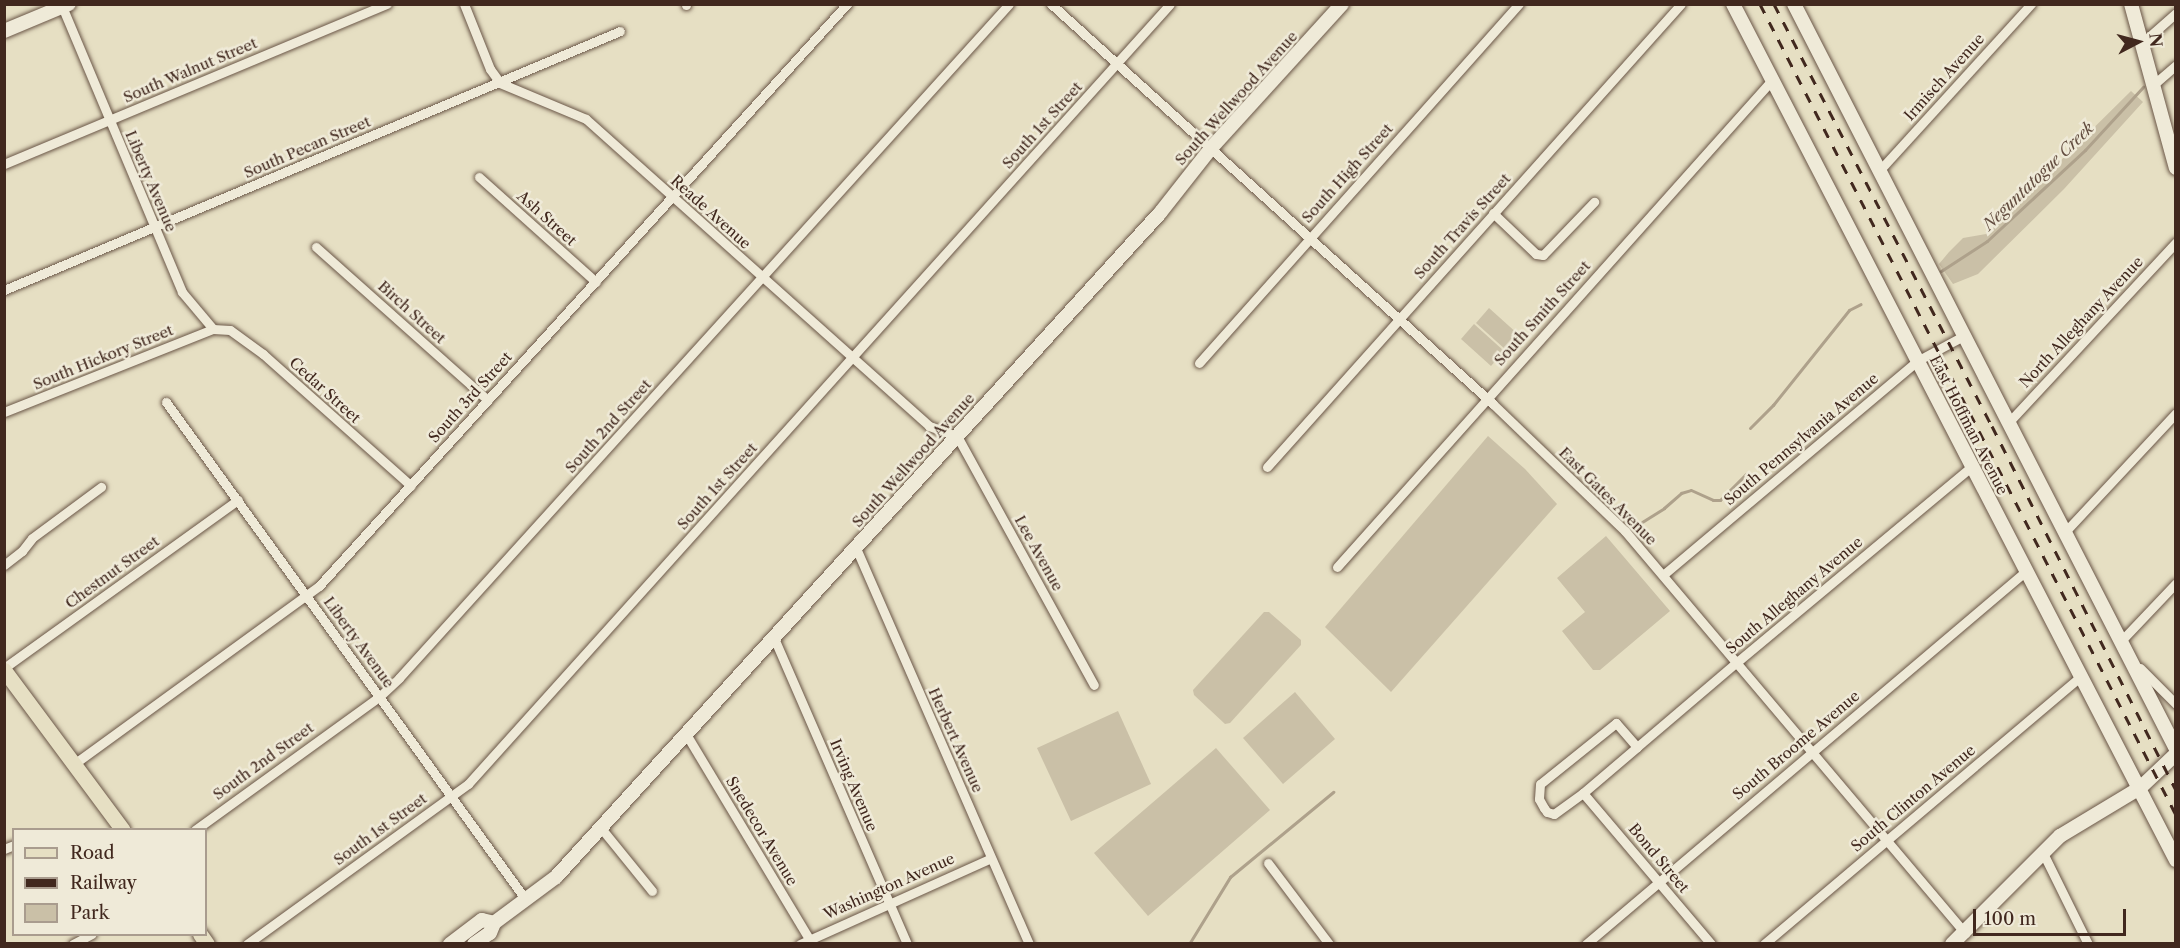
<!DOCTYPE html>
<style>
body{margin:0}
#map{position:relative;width:2180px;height:948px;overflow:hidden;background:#e6dfc3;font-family:"Libre Caslon Text",serif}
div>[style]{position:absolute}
.green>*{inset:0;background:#cac0a7}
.stream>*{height:3px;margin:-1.5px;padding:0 1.5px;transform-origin:1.5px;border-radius:1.5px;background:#aea18b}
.roads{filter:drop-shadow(0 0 2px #6a5647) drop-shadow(0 0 2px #6a5647)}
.street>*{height:9px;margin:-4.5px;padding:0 4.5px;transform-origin:4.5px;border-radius:4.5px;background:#efead8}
.secondary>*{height:14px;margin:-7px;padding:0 7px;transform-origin:7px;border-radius:7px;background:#efead8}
.primary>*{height:15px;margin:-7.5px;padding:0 7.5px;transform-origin:7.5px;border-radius:7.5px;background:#e6dfc3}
.rail>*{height:3px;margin-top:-1.5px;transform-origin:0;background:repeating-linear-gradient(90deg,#41281e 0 10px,transparent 0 20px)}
span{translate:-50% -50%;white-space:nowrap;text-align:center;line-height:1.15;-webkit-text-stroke:5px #efead8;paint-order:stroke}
.street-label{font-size:15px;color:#41281e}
.water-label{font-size:16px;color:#624c3f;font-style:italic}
.frame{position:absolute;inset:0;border:6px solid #41281e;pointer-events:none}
.legend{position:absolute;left:12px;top:828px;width:195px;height:108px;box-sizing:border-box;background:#efead8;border:2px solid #a99c8e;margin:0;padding:8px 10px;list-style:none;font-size:18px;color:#41281e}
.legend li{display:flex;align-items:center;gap:12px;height:30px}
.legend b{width:30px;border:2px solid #a99c8e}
.north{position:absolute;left:2108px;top:12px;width:60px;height:60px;-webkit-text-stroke:4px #efead8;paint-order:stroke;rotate:84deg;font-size:16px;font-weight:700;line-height:24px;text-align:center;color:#41281e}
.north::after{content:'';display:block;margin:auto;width:21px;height:27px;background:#41281e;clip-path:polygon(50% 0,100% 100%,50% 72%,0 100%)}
.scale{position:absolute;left:1973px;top:909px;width:153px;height:27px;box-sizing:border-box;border:3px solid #41281e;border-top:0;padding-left:8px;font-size:18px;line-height:21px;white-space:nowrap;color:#41281e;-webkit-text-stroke:4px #efead8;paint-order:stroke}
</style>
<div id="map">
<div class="green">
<div style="clip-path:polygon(2131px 91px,2143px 102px,2064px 189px,1978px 274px,1953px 284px,1939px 264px,1949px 252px,1963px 238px,1986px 234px)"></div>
<div style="clip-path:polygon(1489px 308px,1519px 335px,1506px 350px,1476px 323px)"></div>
<div style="clip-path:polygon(1474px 324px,1504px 351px,1491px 366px,1461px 339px)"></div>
<div style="clip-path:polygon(1488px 436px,1525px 469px,1557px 504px,1391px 692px,1325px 627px)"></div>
<div style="clip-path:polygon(1606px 536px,1670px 611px,1600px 670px,1593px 670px,1562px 631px,1585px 612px,1557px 578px)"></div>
<div style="clip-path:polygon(1264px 612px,1269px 612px,1301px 640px,1301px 645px,1230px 723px,1225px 724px,1194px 695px,1193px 690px)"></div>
<div style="clip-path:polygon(1295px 692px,1335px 739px,1283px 784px,1243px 738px)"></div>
<div style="clip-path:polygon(1118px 711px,1151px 784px,1071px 821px,1037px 748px)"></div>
<div style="clip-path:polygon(1216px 748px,1270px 810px,1148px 916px,1094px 853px)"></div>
</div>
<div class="stream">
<div style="left:1941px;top:271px;width:55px;rotate:-33.1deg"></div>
<div style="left:1987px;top:241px;width:134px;rotate:-42.9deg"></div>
<div style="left:2085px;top:150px;width:86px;rotate:-47.4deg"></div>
<div style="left:1750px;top:428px;width:33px;rotate:-45deg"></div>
<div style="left:1773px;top:405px;width:122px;rotate:-51.3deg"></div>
<div style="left:1849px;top:310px;width:13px;rotate:-27deg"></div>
<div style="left:1642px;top:522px;width:26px;rotate:-32deg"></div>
<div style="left:1664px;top:508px;width:23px;rotate:-41deg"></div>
<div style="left:1681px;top:493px;width:10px;rotate:-17deg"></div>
<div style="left:1691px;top:490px;width:24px;rotate:24deg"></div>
<div style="left:1713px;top:500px;width:7px"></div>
<div style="left:1720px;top:500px;width:37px;rotate:-45deg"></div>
<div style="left:1189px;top:944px;width:79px;rotate:-58.5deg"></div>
<div style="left:1230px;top:877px;width:134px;rotate:-39.5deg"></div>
</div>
<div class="roads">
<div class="street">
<div style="left:61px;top:4px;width:312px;rotate:67.2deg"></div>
<div style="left:182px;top:292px;width:48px;rotate:50deg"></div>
<div style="left:464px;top:4px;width:70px;rotate:68.2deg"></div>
<div style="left:490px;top:69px;width:17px;rotate:54deg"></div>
<div style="left:500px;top:83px;width:93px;rotate:22.7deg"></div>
<div style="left:586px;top:119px;width:460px;rotate:41.8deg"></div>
<div style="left:929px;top:426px;width:30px;rotate:20deg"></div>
<div style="left:957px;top:436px;width:284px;rotate:61.2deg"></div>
<div style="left:1051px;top:4px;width:596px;rotate:42.14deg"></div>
<div style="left:1493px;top:404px;width:183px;rotate:43.9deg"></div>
<div style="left:1625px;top:531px;width:527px;rotate:49.78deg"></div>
<div style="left:686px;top:5px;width:1px;rotate:-90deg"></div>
<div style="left:2142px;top:43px;width:45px;rotate:-41.4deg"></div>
<div style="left:2153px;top:85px;width:30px;rotate:-41deg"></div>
<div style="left:4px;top:164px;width:415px;rotate:-22.7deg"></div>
<div style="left:1879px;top:171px;width:226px;rotate:-47.7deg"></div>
<div style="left:479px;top:177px;width:157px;rotate:41.9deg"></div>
<div style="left:1493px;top:213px;width:59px;rotate:43.6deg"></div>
<div style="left:1536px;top:254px;width:7px;rotate:8deg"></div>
<div style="left:1543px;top:255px;width:74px;rotate:-46.1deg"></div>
<div style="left:316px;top:247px;width:230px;rotate:41.7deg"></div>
<div style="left:4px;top:290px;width:668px;rotate:-22.8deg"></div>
<div style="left:1199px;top:363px;width:481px;rotate:-48.3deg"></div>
<div style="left:166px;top:402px;width:614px;rotate:54.14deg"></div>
<div style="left:4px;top:412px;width:225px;rotate:-21.7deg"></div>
<div style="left:213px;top:329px;width:17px;rotate:3deg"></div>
<div style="left:230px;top:330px;width:41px;rotate:36deg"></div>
<div style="left:263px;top:354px;width:198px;rotate:41.7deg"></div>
<div style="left:2008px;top:423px;width:247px;rotate:-47.1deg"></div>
<div style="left:1267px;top:467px;width:621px;rotate:-48.2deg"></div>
<div style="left:2064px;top:533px;width:164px;rotate:-47deg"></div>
<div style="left:856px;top:548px;width:432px;rotate:66.4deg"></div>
<div style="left:4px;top:565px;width:23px;rotate:-38deg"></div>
<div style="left:22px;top:551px;width:16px;rotate:-52deg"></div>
<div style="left:32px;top:538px;width:86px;rotate:-36.5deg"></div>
<div style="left:1337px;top:567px;width:653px;rotate:-48.23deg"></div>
<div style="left:1663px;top:575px;width:332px;rotate:-40.1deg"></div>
<div style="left:1917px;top:361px;width:55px;rotate:-28.4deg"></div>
<div style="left:774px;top:638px;width:334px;rotate:66.5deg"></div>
<div style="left:2123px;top:645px;width:4px;rotate:-135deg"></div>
<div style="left:2120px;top:642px;width:81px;rotate:-46.5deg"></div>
<div style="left:4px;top:668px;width:288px;rotate:-35.7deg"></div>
<div style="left:2140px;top:668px;width:51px;rotate:45deg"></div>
<div style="left:686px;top:734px;width:245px;rotate:59deg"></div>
<div style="left:1637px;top:747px;width:32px;rotate:-131deg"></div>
<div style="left:1616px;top:723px;width:97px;rotate:141.2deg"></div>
<div style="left:1540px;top:784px;width:15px;rotate:94deg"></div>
<div style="left:1539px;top:799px;width:10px;rotate:61deg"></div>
<div style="left:1544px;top:808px;width:5px;rotate:53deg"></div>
<div style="left:1547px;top:812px;width:7px;rotate:16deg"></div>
<div style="left:1554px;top:814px;width:36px;rotate:-36deg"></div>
<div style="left:1583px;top:793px;width:71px;rotate:-40.4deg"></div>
<div style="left:1637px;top:747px;width:131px;rotate:-40.4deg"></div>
<div style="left:1737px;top:662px;width:305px;rotate:-39.8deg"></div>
<div style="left:74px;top:764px;width:303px;rotate:-36deg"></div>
<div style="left:319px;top:586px;width:786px;rotate:-47.79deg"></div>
<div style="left:1583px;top:793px;width:198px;rotate:49.7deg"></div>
<div style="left:601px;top:828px;width:81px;rotate:51deg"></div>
<div style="left:195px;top:830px;width:228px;rotate:-35.9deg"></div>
<div style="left:380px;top:696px;width:26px;rotate:-43deg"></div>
<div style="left:399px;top:678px;width:909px;rotate:-47.85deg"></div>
<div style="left:4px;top:849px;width:11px;rotate:-22deg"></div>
<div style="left:2042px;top:851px;width:104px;rotate:63.7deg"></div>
<div style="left:1268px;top:863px;width:101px;rotate:53deg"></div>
<div style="left:73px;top:944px;width:21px;rotate:-28deg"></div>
<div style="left:247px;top:944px;width:273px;rotate:-35.9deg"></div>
<div style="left:468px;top:784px;width:1049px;rotate:-48.01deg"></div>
<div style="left:800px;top:944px;width:209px;rotate:-24.2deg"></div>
<div style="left:1586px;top:944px;width:577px;rotate:-40.29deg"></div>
<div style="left:1764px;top:944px;width:415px;rotate:-40.2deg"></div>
</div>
<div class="secondary">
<div style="left:1733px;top:4px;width:964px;rotate:62.64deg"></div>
<div style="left:1794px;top:4px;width:837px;rotate:62.85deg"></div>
<div style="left:2131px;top:4px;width:170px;rotate:74.7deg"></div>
<div style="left:4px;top:31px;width:70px;rotate:-22.6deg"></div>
<div style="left:450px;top:944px;width:40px;rotate:-37deg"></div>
<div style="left:482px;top:920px;width:12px;rotate:14deg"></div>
<div style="left:474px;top:944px;width:19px;rotate:-35deg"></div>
<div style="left:490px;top:933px;width:11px;rotate:-68deg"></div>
<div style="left:494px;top:923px;width:77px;rotate:-36.6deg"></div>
<div style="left:556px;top:877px;width:898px;rotate:-47.71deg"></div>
<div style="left:1160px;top:213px;width:84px;rotate:-51.8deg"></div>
<div style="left:1212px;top:147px;width:193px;rotate:-47.7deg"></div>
<div style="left:1952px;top:944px;width:153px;rotate:-45deg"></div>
<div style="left:2060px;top:836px;width:93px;rotate:-31deg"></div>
<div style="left:2140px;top:788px;width:50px;rotate:-43.4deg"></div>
</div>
<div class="primary">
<div style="left:4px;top:670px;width:199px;rotate:53.4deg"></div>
<div style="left:200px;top:934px;width:12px;rotate:55deg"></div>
</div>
</div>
<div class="rail">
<div style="left:1760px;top:4px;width:911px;rotate:62.84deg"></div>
<div style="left:1774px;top:4px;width:475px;rotate:62.7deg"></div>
<div style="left:1992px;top:426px;width:408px;rotate:63.2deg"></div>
</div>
<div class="street-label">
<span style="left:190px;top:70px;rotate:-23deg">South Walnut Street</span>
<span style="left:1944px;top:77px;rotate:-48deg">Irmisch Avenue</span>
<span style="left:1236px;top:98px;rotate:-48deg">South Wellwood Avenue</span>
<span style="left:1042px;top:125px;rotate:-48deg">South 1st Street</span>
<span style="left:307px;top:147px;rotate:-23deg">South Pecan Street</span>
<span style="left:1347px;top:173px;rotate:-48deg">South High Street</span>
<span style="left:151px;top:181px;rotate:67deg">Liberty Avenue</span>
<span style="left:711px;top:212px;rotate:42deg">Reade Avenue</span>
<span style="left:547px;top:218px;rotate:42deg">Ash Street</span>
<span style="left:1462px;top:226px;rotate:-48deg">South Travis Street</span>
<span style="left:412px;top:312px;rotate:42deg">Birch Street</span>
<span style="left:1542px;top:313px;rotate:-48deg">South Smith Street</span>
<span style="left:2081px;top:322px;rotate:-47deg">North Alleghany Avenue</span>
<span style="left:103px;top:357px;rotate:-22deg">South Hickory Street</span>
<span style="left:325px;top:390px;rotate:42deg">Cedar Street</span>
<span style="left:470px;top:397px;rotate:-48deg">South 3rd Street</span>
<span style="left:1969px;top:425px;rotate:63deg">East Hoffman Avenue</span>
<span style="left:608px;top:426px;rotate:-48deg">South 2nd Street</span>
<span style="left:1801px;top:439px;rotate:-40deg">South Pennsylvania Avenue</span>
<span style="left:913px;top:460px;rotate:-48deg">South Wellwood Avenue</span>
<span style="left:717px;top:486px;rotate:-48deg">South 1st Street</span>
<span style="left:1608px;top:496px;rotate:45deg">East Gates Avenue</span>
<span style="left:1039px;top:553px;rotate:61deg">Lee Avenue</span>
<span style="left:112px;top:572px;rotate:-36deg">Chestnut Street</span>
<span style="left:1794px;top:595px;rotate:-40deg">South Alleghany Avenue</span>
<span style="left:359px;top:642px;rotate:54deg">Liberty Avenue</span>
<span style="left:956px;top:740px;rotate:66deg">Herbert Avenue</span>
<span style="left:1796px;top:745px;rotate:-40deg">South Broome Avenue</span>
<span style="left:263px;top:761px;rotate:-36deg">South 2nd Street</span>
<span style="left:854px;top:785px;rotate:67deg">Irving Avenue</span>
<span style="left:1913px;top:798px;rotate:-40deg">South Clinton Avenue</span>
<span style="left:380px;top:829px;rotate:-36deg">South 1st Street</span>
<span style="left:762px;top:831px;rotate:59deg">Snedecor Avenue</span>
<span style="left:1659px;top:858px;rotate:50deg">Bond Street</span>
<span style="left:889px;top:886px;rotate:-24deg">Washington Avenue</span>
</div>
<div class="water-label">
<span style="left:2038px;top:176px;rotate:-44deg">Neguntatogue Creek</span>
</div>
<div class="frame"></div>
<ul class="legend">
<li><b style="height:8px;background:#e6dfc3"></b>Road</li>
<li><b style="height:8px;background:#41281e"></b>Railway</li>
<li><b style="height:16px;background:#cac0a7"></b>Park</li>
</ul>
<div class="north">N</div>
<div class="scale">100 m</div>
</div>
